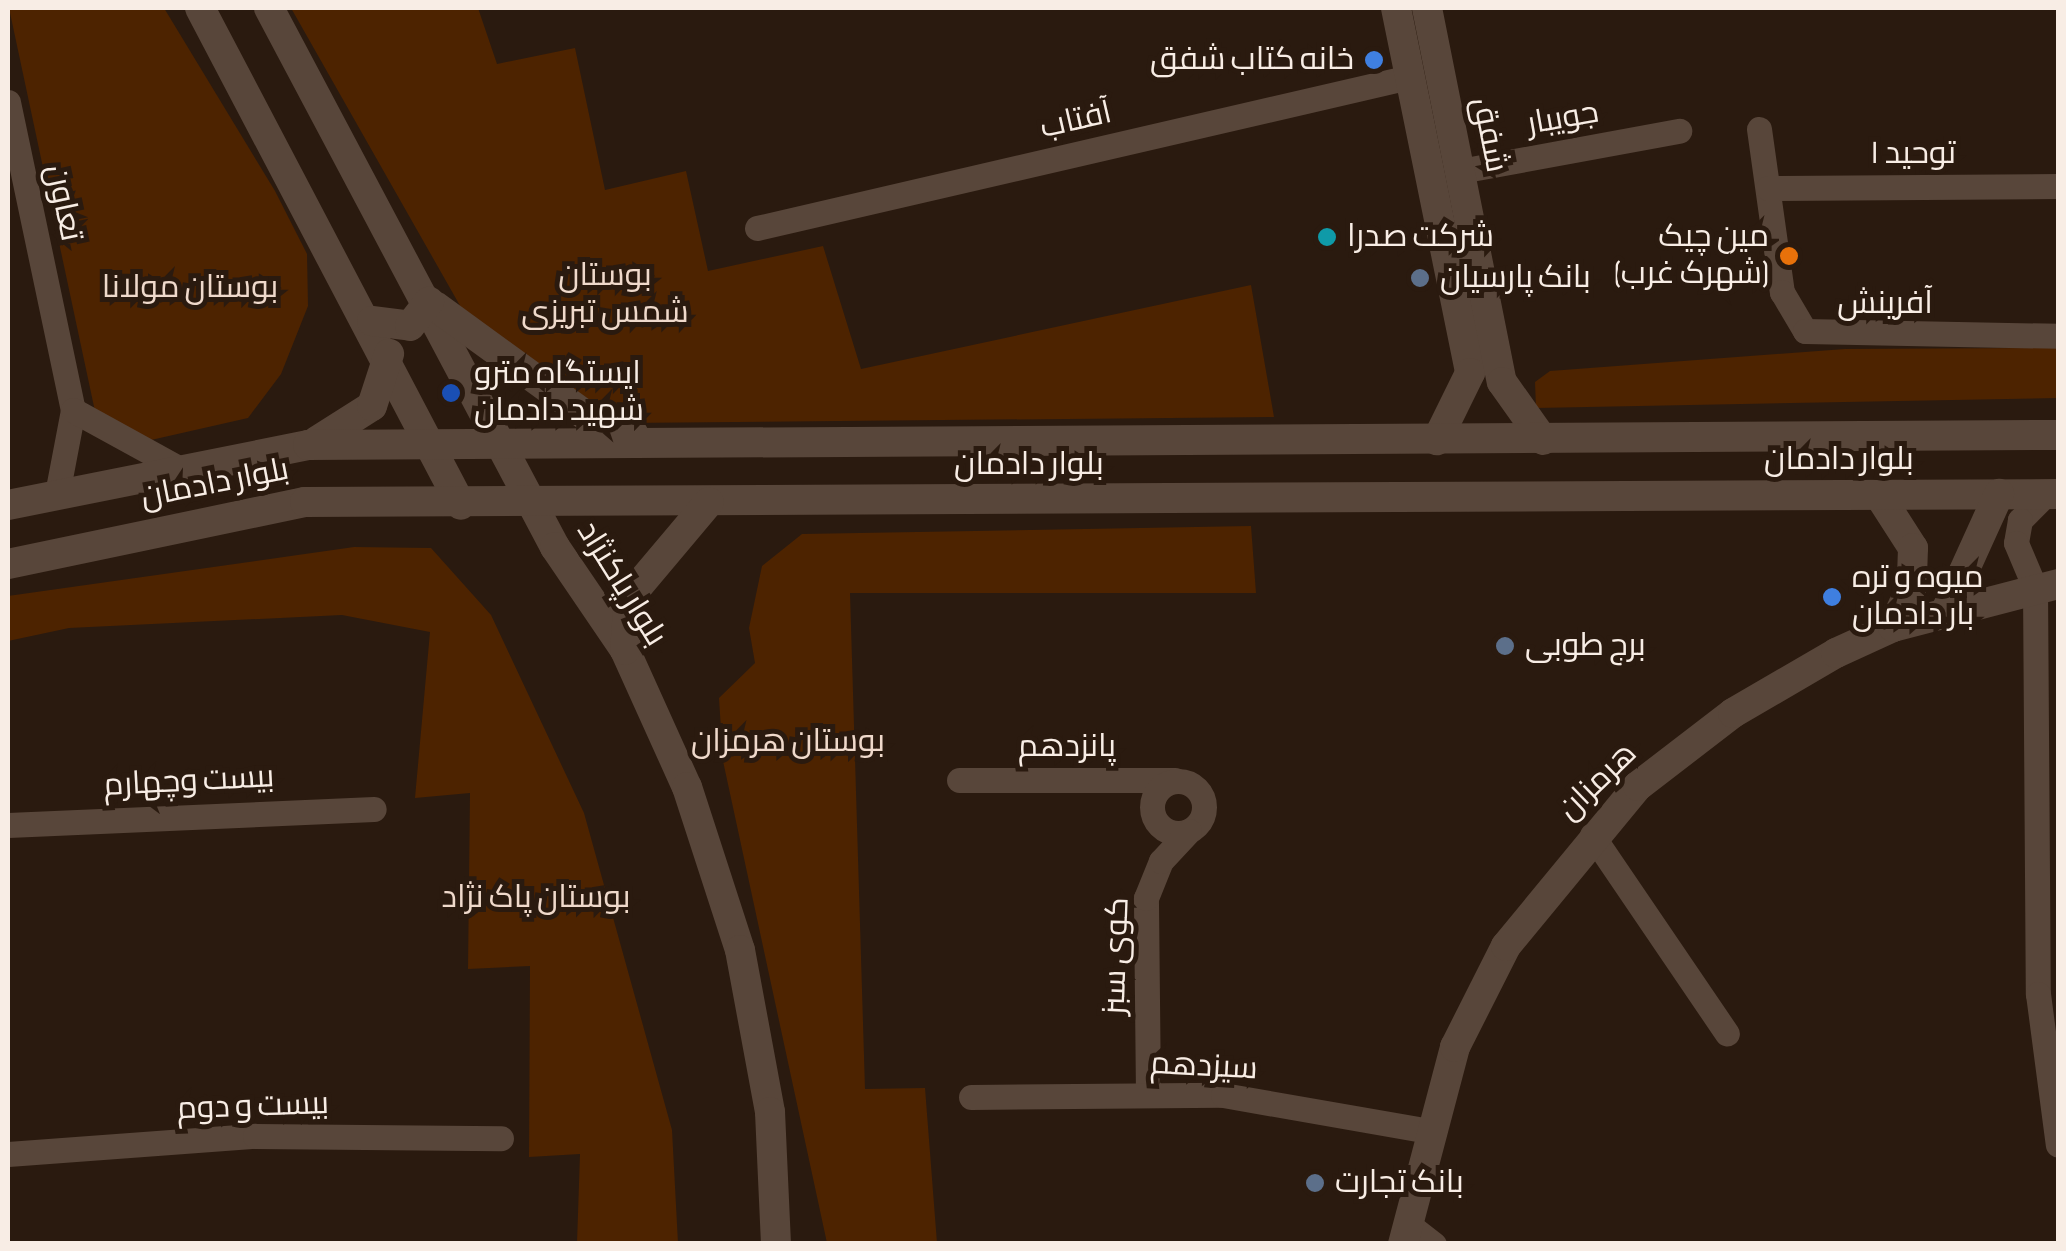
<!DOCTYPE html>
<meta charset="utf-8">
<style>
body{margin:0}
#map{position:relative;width:2066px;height:1251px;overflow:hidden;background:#2a1a0f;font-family:"Sofia Sans Condensed",Cairo,sans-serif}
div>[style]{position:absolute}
.green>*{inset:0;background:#4d2300}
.minor>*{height:25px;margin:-12.5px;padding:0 12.5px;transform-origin:12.5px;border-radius:12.5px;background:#58463a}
.minor>.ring{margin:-12.5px;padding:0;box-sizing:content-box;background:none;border:25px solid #58463a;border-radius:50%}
.tertiary>*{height:30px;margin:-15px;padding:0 15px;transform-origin:15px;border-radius:15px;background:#58463a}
.secondary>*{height:30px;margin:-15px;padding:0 15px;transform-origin:15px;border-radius:15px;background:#58463a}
.dots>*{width:28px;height:28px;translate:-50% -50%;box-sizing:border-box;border:5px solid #2a1a0f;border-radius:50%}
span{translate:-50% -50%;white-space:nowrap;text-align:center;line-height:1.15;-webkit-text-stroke:10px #2a1a0f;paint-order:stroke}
.poi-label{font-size:32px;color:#f8ede5}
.right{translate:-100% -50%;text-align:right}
.left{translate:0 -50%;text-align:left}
.street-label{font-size:32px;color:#f8ede5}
.park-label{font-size:32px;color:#efd9cb}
.frame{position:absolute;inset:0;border:10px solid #f8ede5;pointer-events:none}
</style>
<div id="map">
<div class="green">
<div style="clip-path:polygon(9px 8px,164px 8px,275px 191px,307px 254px,308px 306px,281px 374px,248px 418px,151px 440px,96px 416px)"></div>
<div style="clip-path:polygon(291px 8px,478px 8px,497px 64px,575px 48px,605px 190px,686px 171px,708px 271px,823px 246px,861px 369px,1251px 285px,1274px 417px,623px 423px,467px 318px)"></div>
<div style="clip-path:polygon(2058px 348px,2058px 398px,1536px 408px,1535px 382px,1550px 371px,1845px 349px)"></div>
<div style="clip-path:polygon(1251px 526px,1256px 593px,850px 593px,865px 1089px,925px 1088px,937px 1243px,827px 1243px,723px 761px,719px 698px,755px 663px,749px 628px,762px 566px,802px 534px)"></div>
<div style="clip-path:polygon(354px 547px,431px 548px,491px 615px,584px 813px,672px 1130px,678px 1243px,577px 1243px,580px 1154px,529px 1157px,530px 966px,468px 969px,470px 793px,415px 798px,430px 632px,342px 615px,69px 628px,8px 641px,8px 596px)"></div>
</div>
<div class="minor">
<div style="left:8px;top:102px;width:315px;rotate:78.1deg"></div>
<div style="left:73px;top:410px;width:86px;rotate:100.8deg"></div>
<div style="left:1759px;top:129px;width:165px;rotate:82deg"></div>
<div style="left:1782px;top:292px;width:45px;rotate:59.5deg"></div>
<div style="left:1805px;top:331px;width:253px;rotate:1.1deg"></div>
<div style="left:1460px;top:171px;width:223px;rotate:-10.4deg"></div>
<div style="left:1768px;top:188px;width:290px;rotate:-0.4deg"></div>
<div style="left:757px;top:228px;width:669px;rotate:-13.04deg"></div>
<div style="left:73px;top:410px;width:116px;rotate:28.8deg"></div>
<div style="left:2046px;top:494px;width:37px;rotate:135deg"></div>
<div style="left:2020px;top:520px;width:23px;rotate:100deg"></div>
<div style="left:2016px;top:543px;width:49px;rotate:67.1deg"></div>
<div style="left:2035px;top:588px;width:406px;rotate:89.6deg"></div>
<div style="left:2038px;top:994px;width:152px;rotate:82.5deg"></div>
<div style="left:959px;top:780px;width:216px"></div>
<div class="ring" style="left:1152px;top:781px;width:27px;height:27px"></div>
<div style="left:8px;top:825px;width:366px;rotate:-2.5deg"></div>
<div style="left:1592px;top:835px;width:240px;rotate:55.8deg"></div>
<div style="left:1148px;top:1095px;width:197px;rotate:-90.6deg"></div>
<div style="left:1146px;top:898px;width:40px;rotate:-68deg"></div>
<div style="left:1161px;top:861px;width:41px;rotate:-47deg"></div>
<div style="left:971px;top:1097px;width:252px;rotate:-0.5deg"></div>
<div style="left:1223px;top:1095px;width:210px;rotate:9.9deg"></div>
<div style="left:8px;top:1154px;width:248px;rotate:-4.2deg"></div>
<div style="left:255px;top:1136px;width:246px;rotate:0.5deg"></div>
<div style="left:1408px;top:1224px;width:33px;rotate:38deg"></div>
</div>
<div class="tertiary">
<div style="left:1396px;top:8px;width:372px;rotate:78.5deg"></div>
<div style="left:1470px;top:373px;width:75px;rotate:116.2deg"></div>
<div style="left:1427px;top:8px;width:381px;rotate:78.7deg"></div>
<div style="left:1502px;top:382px;width:71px;rotate:54.7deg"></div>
<div style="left:1403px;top:1244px;width:204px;rotate:-75.2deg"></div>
<div style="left:1455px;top:1047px;width:113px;rotate:-63.2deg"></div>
<div style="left:1506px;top:946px;width:207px;rotate:-50.5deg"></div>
<div style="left:1638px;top:786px;width:120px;rotate:-37.5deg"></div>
<div style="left:1733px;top:713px;width:119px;rotate:-30.2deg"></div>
<div style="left:1836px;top:653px;width:63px;rotate:-24.5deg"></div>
<div style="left:1893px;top:627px;width:171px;rotate:-14.6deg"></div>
</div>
<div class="secondary">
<div style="left:200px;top:8px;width:561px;rotate:62.29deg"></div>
<div style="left:269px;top:8px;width:610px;rotate:62.05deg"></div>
<div style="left:555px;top:547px;width:125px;rotate:55.8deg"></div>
<div style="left:625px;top:650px;width:150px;rotate:65.7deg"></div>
<div style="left:687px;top:787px;width:171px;rotate:72deg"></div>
<div style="left:740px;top:950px;width:165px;rotate:79.5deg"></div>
<div style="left:770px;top:1112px;width:132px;rotate:87.4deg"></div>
<div style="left:435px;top:306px;width:208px;rotate:36deg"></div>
<div style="left:603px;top:428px;width:31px;rotate:11deg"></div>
<div style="left:372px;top:321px;width:38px;rotate:7deg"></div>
<div style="left:410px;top:326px;width:31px;rotate:-52deg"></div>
<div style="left:317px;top:441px;width:65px;rotate:-32.5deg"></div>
<div style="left:372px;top:406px;width:55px;rotate:-71.9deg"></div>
<div style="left:1879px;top:495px;width:63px;rotate:57.3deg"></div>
<div style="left:1913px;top:548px;width:38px;rotate:92deg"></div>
<div style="left:1912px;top:586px;width:45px;rotate:114.9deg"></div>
<div style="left:8px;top:505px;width:306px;rotate:-11.3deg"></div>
<div style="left:308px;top:445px;width:1750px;rotate:-0.33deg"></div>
<div style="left:8px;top:564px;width:303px;rotate:-11.8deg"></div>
<div style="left:305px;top:502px;width:1753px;rotate:-0.26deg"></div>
<div style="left:1945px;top:613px;width:131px;rotate:-65.6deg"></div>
<div style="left:625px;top:650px;width:53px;rotate:-85.7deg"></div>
<div style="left:629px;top:597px;width:124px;rotate:-49.9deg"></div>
</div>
<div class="dots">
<div style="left:1374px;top:60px;background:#3f7fe0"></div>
<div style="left:1327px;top:237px;background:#0f9aa8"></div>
<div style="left:1789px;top:256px;background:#e8710a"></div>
<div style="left:1420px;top:278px;background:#5c6f8a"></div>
<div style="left:451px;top:393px;background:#1a4fb4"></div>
<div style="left:1832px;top:597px;background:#3f7fe0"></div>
<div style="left:1505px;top:646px;background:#5c6f8a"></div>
<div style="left:1315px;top:1183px;background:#5c6f8a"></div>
</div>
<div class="poi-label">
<span class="right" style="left:1354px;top:60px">خانه کتاب شفق</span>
<span class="left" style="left:1347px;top:237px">شرکت صدرا</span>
<span class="right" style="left:1769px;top:256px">مین چیک<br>(شهرک غرب)</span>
<span class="left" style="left:1440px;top:278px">بانک پارسیان</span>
<span class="left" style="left:474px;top:393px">ایستگاه مترو<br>شهید دادمان</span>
<span class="left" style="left:1852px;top:597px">میوه و تره<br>بار دادمان</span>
<span class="left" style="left:1525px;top:646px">برج طوبی</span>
<span class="left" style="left:1335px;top:1183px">بانک تجارت</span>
</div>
<div class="street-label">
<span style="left:1563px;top:119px;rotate:-10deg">جویبار</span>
<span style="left:1076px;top:121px;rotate:-13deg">آفتاب</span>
<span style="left:1489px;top:135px;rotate:79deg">شفق</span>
<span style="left:1913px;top:154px">توحید ۱</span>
<span style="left:63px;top:203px;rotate:78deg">تعاون</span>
<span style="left:1885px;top:304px">آفرینش</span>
<span style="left:1839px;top:460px">بلوار دادمان</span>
<span style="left:1029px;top:465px">بلوار دادمان</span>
<span style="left:215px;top:484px;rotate:-11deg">بلوار دادمان</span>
<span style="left:621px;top:584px;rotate:58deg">بلوار پاکنژاد</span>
<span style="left:1067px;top:747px">پانزدهم</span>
<span style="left:189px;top:782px;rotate:-3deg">بیست وچهارم</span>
<span style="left:1598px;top:782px;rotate:-44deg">هرمزان</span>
<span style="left:1117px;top:956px;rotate:-88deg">کوی سبز</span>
<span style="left:1204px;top:1067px;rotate:3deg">سیزدهم</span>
<span style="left:253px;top:1107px;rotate:-2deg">بیست و دوم</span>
</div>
<div class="park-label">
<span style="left:605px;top:295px">بوستان<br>شمس تبریزی</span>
<span style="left:190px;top:288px">بوستان مولانا</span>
<span style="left:788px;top:742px">بوستان هرمزان</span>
<span style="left:536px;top:898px">بوستان پاک نژاد</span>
</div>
<div class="frame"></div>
</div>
